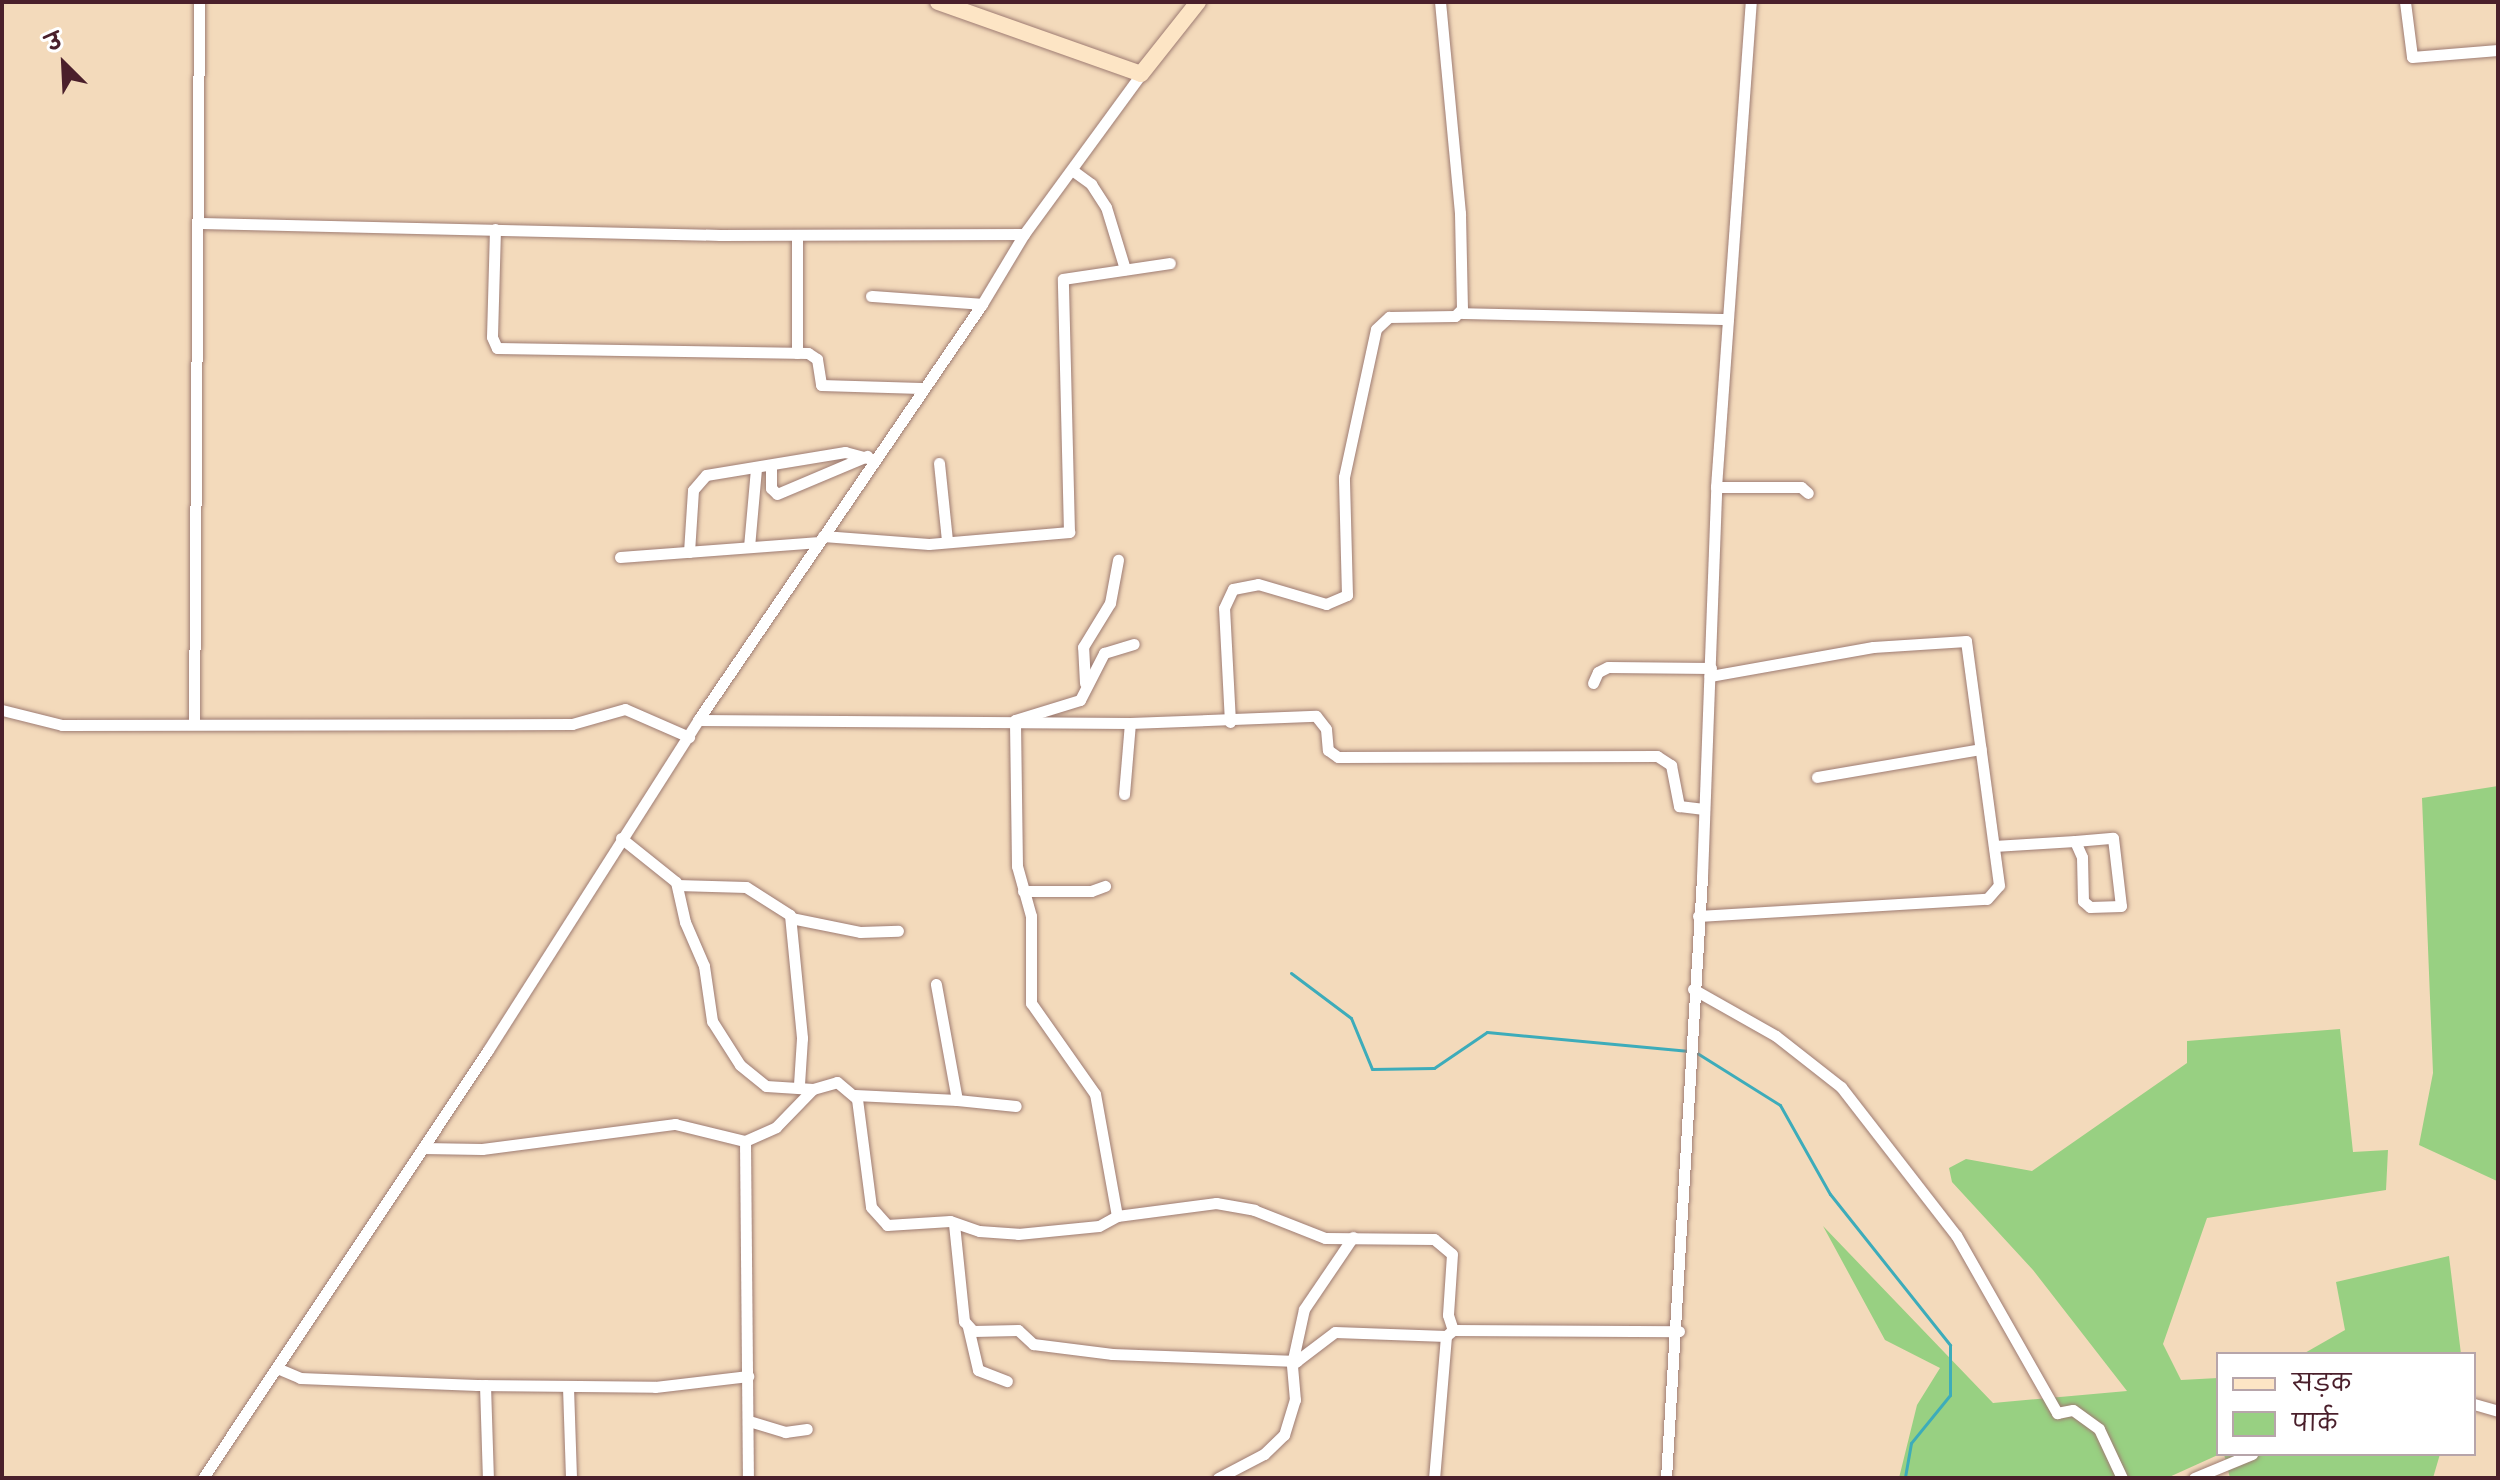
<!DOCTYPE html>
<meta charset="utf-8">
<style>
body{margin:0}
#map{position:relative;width:2500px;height:1480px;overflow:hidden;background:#f3dabb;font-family:"Shantell Sans","Playpen Sans Deva",sans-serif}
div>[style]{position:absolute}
.green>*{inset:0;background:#98d082}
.stream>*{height:3px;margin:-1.5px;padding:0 1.5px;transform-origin:1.5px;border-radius:1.5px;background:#3dacba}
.roads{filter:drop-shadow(0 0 2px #9e7c73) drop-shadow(0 0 2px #9e7c73)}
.street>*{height:11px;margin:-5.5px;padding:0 5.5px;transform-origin:5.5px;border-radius:5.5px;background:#fff}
.secondary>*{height:16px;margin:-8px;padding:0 8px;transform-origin:8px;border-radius:8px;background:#fde5c5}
span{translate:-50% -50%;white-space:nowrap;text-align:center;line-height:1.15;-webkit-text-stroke:7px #fff;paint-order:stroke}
.frame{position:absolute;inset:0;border:4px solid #4a1f2b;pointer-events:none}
.legend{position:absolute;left:2216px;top:1352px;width:260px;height:104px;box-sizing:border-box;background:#fff;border:2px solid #b7a5aa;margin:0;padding:10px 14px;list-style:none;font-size:24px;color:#4a1f2b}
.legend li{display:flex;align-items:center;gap:16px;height:40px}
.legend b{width:40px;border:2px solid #b7a5aa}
.north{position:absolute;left:24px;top:24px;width:80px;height:80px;-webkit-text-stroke:6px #fff;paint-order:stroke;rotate:336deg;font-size:22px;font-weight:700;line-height:32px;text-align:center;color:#4a1f2b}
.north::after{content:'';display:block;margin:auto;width:28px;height:36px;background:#4a1f2b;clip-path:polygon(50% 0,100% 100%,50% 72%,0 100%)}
</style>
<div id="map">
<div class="green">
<div style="clip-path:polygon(2498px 786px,2498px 1180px,2497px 1181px,2419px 1145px,2433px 1073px,2422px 798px)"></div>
<div style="clip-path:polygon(2340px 1029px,2353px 1152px,2388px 1150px,2386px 1190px,2207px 1218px,2163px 1344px,2181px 1380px,2218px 1378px,2220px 1454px,2167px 1478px,1899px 1478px,1917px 1405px,1940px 1368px,1885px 1340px,1823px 1226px,1993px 1403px,2127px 1391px,2033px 1270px,1952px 1182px,1949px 1168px,1966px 1159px,2032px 1171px,2187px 1063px,2187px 1041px)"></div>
<div style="clip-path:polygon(2449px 1256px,2461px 1354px,2303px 1354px,2345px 1330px,2336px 1282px)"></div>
<div style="clip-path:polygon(2224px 1454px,2440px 1454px,2433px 1478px,2230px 1478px)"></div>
</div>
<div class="stream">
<div style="left:1291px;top:973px;width:75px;rotate:36.9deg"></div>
<div style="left:1351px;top:1018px;width:55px;rotate:67.6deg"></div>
<div style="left:1372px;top:1069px;width:62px;rotate:-0.9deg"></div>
<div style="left:1434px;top:1068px;width:64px;rotate:-34.2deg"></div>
<div style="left:1487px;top:1032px;width:203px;rotate:5.4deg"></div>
<div style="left:1697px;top:1053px;width:98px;rotate:32.1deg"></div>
<div style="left:1780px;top:1105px;width:102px;rotate:60.7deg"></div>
<div style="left:1830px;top:1194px;width:193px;rotate:51.5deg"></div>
<div style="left:1950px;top:1345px;width:50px;rotate:90deg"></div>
<div style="left:1950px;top:1395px;width:62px;rotate:129.1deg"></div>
<div style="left:1911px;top:1443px;width:36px;rotate:100deg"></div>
</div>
<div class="roads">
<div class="street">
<div style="left:2405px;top:2px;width:55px;rotate:82.7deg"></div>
<div style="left:2412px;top:57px;width:86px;rotate:-4.7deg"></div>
<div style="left:1072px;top:170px;width:24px;rotate:36deg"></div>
<div style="left:1091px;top:184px;width:27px;rotate:57deg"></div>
<div style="left:1106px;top:207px;width:65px;rotate:73deg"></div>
<div style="left:201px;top:223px;width:519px;rotate:1.32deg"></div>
<div style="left:720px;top:235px;width:304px;rotate:-0.2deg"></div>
<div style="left:495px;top:229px;width:108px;rotate:91.6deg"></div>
<div style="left:492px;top:337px;width:12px;rotate:66deg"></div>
<div style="left:497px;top:348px;width:311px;rotate:0.9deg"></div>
<div style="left:808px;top:353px;width:11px;rotate:34deg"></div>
<div style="left:817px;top:359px;width:26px;rotate:81deg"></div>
<div style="left:821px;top:385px;width:100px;rotate:1.7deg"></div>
<div style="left:871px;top:296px;width:111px;rotate:4.1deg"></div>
<div style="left:1459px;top:313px;width:269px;rotate:1.3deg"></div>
<div style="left:797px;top:353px;width:118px;rotate:-90deg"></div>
<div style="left:939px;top:463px;width:78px;rotate:84.1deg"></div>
<div style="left:771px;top:465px;width:23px;rotate:90deg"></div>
<div style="left:771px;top:488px;width:8px;rotate:45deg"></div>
<div style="left:777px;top:494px;width:98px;rotate:-22.9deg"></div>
<div style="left:1716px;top:487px;width:85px"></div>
<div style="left:1801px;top:487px;width:9px;rotate:41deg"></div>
<div style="left:823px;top:536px;width:106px;rotate:4.3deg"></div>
<div style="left:929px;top:544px;width:141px;rotate:-4.9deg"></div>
<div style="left:1069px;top:532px;width:253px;rotate:-91.4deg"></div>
<div style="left:1063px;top:279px;width:108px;rotate:-8.5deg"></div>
<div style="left:749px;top:547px;width:79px;rotate:-84.9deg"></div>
<div style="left:689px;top:552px;width:62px;rotate:-86.3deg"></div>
<div style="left:693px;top:490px;width:20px;rotate:-49deg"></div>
<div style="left:706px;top:475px;width:141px;rotate:-9.4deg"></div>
<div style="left:845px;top:452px;width:30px;rotate:15deg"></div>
<div style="left:620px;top:557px;width:200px;rotate:-4.3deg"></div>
<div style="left:1085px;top:683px;width:36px;rotate:-93deg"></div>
<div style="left:1083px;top:647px;width:52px;rotate:-58.5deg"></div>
<div style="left:1110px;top:603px;width:44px;rotate:-79.5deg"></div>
<div style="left:1593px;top:683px;width:12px;rotate:-66deg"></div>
<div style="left:1598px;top:672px;width:11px;rotate:-27deg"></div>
<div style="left:1608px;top:667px;width:103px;rotate:0.6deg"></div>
<div style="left:2px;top:710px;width:62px;rotate:14deg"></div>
<div style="left:62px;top:725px;width:510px;rotate:-0.11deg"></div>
<div style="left:572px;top:724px;width:55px;rotate:-15.8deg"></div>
<div style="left:625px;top:709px;width:70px;rotate:23.6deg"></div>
<div style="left:698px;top:720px;width:432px;rotate:0.4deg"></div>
<div style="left:1130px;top:723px;width:186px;rotate:-2.2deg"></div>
<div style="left:1316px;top:716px;width:16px;rotate:52deg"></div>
<div style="left:1326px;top:729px;width:21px;rotate:85deg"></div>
<div style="left:1328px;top:750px;width:12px;rotate:35deg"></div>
<div style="left:1338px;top:757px;width:319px;rotate:-0.2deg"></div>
<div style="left:1657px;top:756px;width:17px;rotate:33deg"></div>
<div style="left:1671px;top:765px;width:42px;rotate:79deg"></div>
<div style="left:1679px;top:806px;width:25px;rotate:7deg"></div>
<div style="left:1230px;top:722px;width:114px;rotate:-93deg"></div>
<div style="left:1224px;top:608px;width:21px;rotate:-65deg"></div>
<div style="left:1233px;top:589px;width:25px;rotate:-11deg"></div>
<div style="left:1258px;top:584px;width:71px;rotate:16.4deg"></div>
<div style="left:1326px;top:604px;width:23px;rotate:-23deg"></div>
<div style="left:1347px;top:595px;width:118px;rotate:-91.5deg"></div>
<div style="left:1344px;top:477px;width:151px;rotate:-77.8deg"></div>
<div style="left:1376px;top:329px;width:18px;rotate:-43deg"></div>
<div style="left:1389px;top:317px;width:66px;rotate:-0.9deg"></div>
<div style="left:1455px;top:316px;width:10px;rotate:-45deg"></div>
<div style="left:1462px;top:309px;width:96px;rotate:-91.2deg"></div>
<div style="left:1460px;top:213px;width:212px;rotate:-95.4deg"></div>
<div style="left:194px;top:723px;width:721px;rotate:-89.6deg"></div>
<div style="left:1817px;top:777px;width:166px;rotate:-9.7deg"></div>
<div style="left:1124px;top:794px;width:71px;rotate:-85.2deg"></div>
<div style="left:621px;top:838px;width:70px;rotate:38.7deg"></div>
<div style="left:676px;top:882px;width:41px;rotate:77.3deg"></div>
<div style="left:685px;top:922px;width:48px;rotate:66.6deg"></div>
<div style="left:704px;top:966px;width:56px;rotate:81.7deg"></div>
<div style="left:712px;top:1021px;width:52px;rotate:57.5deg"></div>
<div style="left:740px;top:1065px;width:33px;rotate:39deg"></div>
<div style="left:766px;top:1086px;width:47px;rotate:3.7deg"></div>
<div style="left:1994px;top:846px;width:81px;rotate:-3.5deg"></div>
<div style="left:2075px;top:841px;width:38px;rotate:-5deg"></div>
<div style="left:2113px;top:838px;width:68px;rotate:83.3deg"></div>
<div style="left:2121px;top:906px;width:31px;rotate:178deg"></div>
<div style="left:2090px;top:907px;width:9px;rotate:-139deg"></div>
<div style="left:2083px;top:901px;width:44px;rotate:-91.3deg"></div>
<div style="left:2082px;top:857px;width:17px;rotate:-114deg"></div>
<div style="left:677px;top:885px;width:69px;rotate:1.7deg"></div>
<div style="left:746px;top:887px;width:52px;rotate:32.5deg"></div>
<div style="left:790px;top:915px;width:124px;rotate:84.4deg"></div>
<div style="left:802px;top:1038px;width:47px;rotate:93.7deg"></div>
<div style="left:1023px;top:891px;width:68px"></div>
<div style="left:1091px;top:891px;width:15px;rotate:-20deg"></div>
<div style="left:1698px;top:916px;width:289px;rotate:-3.4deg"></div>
<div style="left:1987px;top:899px;width:18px;rotate:-49deg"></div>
<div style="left:1999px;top:885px;width:246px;rotate:-97.7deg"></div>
<div style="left:1966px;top:641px;width:93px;rotate:176.3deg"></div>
<div style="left:1873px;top:647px;width:166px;rotate:169.9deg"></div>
<div style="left:791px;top:918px;width:70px;rotate:11.5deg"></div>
<div style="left:860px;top:932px;width:38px;rotate:-2deg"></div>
<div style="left:1693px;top:989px;width:95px;rotate:29.5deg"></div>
<div style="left:1776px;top:1036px;width:83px;rotate:38.1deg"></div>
<div style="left:1841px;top:1087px;width:187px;rotate:52.2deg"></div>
<div style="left:1956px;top:1235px;width:205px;rotate:60.4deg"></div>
<div style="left:2057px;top:1413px;width:16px;rotate:-11deg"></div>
<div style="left:2073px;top:1410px;width:32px;rotate:36deg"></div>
<div style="left:2099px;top:1429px;width:54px;rotate:64.9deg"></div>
<div style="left:855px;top:1095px;width:102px;rotate:2.8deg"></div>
<div style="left:957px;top:1100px;width:118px;rotate:-100.3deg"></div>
<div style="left:957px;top:1100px;width:59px;rotate:5.8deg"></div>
<div style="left:745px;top:1141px;width:337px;rotate:89.5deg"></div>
<div style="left:423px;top:1148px;width:59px;rotate:1deg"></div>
<div style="left:482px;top:1149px;width:195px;rotate:-7.4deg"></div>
<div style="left:675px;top:1124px;width:72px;rotate:13.7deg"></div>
<div style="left:745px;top:1141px;width:34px;rotate:-24deg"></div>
<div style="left:776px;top:1127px;width:53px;rotate:-45.8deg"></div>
<div style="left:813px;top:1089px;width:25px;rotate:-16deg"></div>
<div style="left:837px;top:1082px;width:26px;rotate:40deg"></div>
<div style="left:857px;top:1099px;width:109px;rotate:82.6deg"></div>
<div style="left:871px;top:1207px;width:24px;rotate:48deg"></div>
<div style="left:887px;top:1225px;width:63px;rotate:-3.6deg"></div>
<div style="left:950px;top:1221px;width:31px;rotate:19deg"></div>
<div style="left:979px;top:1231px;width:39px;rotate:4deg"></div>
<div style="left:1018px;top:1234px;width:81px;rotate:-5.6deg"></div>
<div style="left:1099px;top:1226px;width:21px;rotate:-29deg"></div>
<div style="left:1117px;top:1216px;width:100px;rotate:-7.5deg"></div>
<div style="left:1216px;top:1203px;width:39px;rotate:10deg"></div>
<div style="left:1254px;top:1210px;width:76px;rotate:21.5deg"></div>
<div style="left:1325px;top:1238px;width:109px;rotate:0.5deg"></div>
<div style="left:1434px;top:1239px;width:23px;rotate:40deg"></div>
<div style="left:1452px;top:1254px;width:61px;rotate:93.8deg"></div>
<div style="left:1448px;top:1315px;width:16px;rotate:72deg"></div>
<div style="left:1453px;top:1330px;width:9px;rotate:139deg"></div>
<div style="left:1446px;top:1336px;width:143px;rotate:94.8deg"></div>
<div style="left:1117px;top:1216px;width:124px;rotate:-100.2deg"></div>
<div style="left:1095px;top:1094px;width:111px;rotate:-125.1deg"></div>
<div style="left:1031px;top:1003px;width:87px;rotate:-90deg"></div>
<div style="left:1031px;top:916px;width:52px;rotate:-105.6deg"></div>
<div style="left:1017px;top:866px;width:146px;rotate:-90.8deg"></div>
<div style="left:1015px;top:720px;width:68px;rotate:-17.1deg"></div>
<div style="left:1080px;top:700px;width:53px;rotate:-62.9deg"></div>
<div style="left:1104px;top:653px;width:31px;rotate:-17deg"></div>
<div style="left:954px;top:1224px;width:98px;rotate:84.1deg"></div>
<div style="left:964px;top:1321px;width:13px;rotate:48deg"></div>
<div style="left:973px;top:1331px;width:45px;rotate:-1.3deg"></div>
<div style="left:1018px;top:1330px;width:21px;rotate:43deg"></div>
<div style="left:1033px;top:1344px;width:80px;rotate:7.2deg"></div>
<div style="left:1112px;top:1354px;width:185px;rotate:2.2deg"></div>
<div style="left:968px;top:1327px;width:44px;rotate:76.9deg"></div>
<div style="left:978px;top:1370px;width:31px;rotate:21deg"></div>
<div style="left:1453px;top:1330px;width:226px;rotate:0.3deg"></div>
<div style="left:1294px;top:1363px;width:51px;rotate:-37.1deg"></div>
<div style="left:1335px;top:1332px;width:111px;rotate:2.1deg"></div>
<div style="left:277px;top:1368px;width:25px;rotate:23deg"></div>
<div style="left:300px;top:1378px;width:177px;rotate:2.3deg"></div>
<div style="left:477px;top:1385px;width:178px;rotate:0.6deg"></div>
<div style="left:655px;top:1387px;width:94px;rotate:-6.7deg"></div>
<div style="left:485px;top:1385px;width:93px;rotate:88.2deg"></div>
<div style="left:568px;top:1387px;width:91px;rotate:88.1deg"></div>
<div style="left:2474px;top:1404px;width:25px;rotate:16deg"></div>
<div style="left:749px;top:1421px;width:38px;rotate:17deg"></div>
<div style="left:785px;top:1432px;width:22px;rotate:-8deg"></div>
<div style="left:203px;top:1478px;width:514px;rotate:-56.34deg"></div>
<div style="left:488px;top:1050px;width:391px;rotate:-57.5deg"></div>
<div style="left:698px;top:720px;width:504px;rotate:-55.68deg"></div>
<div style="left:982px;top:304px;width:82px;rotate:-59deg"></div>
<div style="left:1024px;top:234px;width:198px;rotate:-53.8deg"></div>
<div style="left:1218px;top:1478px;width:52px;rotate:-27.6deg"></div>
<div style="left:1264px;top:1454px;width:28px;rotate:-44deg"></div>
<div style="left:1284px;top:1435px;width:37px;rotate:-73deg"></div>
<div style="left:1295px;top:1400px;width:36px;rotate:-95deg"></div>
<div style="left:1292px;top:1364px;width:56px;rotate:-77.7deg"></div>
<div style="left:1304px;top:1309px;width:87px;rotate:-55.8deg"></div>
<div style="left:1666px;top:1478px;width:602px;rotate:-86.57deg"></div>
<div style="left:1702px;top:877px;width:390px;rotate:-87.9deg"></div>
<div style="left:1716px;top:487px;width:486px;rotate:-85.9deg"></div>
<div style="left:2194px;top:1478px;width:63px;rotate:-22.5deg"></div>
</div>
<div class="secondary">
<div style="left:938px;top:2px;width:215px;rotate:19.5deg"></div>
<div style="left:1141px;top:74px;width:92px;rotate:-51.6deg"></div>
</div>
</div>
<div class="frame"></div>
<ul class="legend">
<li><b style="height:10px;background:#fde5c5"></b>सड़क</li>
<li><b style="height:22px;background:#98d082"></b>पार्क</li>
</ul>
<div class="north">उ</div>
</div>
